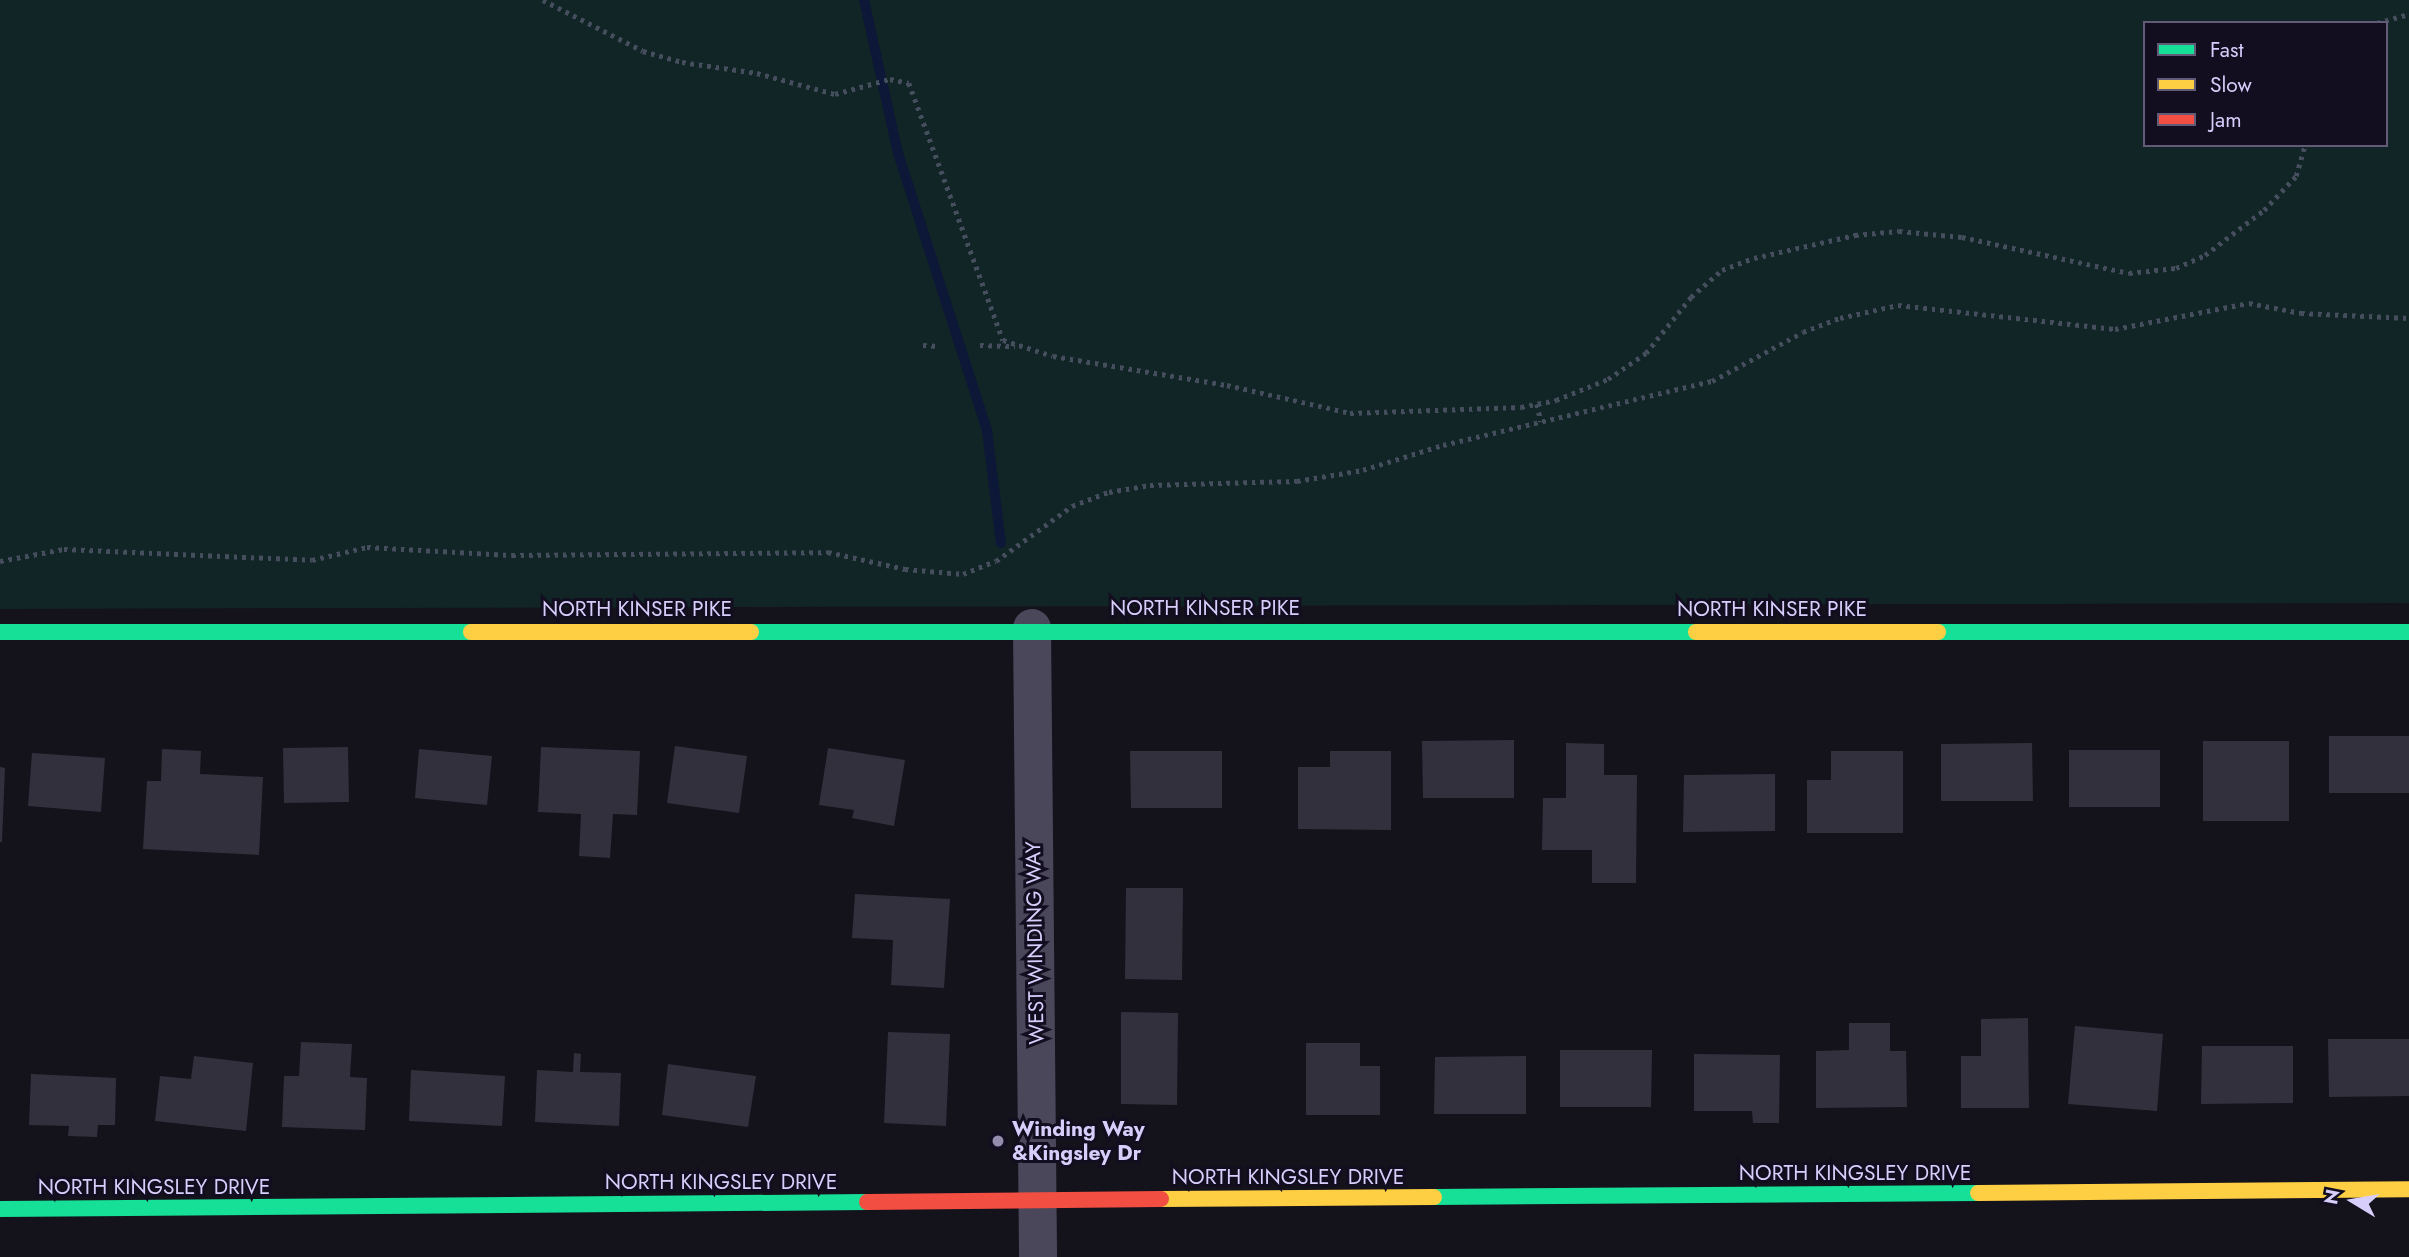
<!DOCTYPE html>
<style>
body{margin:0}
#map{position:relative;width:2409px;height:1257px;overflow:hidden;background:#14121b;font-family:Jost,sans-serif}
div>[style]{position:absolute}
.green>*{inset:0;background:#112426}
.stream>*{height:10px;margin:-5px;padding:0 5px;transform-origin:5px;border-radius:5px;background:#0d1737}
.building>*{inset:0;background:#33303d}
.path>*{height:4.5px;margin-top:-2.25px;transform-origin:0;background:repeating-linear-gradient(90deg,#454e5c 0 3.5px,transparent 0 8.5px)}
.street>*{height:38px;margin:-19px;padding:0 19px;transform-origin:19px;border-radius:19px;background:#4a475b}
.fast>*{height:16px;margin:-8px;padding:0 8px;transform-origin:8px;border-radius:8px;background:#16e098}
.slow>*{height:16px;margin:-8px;padding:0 8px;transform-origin:8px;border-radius:8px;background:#ffcf43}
.jam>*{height:16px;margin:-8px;padding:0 8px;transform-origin:8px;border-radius:8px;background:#f24e42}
.dots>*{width:19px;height:19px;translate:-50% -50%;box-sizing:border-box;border:4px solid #120e1f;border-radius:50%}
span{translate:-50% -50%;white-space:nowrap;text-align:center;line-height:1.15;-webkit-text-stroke:6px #120e1f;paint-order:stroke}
.street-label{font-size:21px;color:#d8cefc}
.poi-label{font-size:21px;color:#d8cefc;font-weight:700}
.left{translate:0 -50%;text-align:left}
.legend{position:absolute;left:2143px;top:21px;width:245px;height:126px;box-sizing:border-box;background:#120e1f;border:2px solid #615b77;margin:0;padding:9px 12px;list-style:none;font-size:21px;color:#d8cefc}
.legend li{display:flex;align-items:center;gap:14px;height:35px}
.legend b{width:35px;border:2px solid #615b77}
.north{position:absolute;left:2318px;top:1166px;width:70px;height:70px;-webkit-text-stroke:5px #120e1f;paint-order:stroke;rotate:281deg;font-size:19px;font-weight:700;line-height:28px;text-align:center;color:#d8cefc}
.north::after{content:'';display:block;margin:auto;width:24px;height:32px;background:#d8cefc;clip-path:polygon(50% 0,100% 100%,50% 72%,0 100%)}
</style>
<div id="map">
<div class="green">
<div style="clip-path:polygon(evenodd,0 0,2409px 0,2409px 603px,0 609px,0 0,2145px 23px,2386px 23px,2386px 145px,2145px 145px,2145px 23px)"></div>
</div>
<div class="stream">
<div style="left:864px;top:0;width:157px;rotate:77.5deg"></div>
<div style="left:898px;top:153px;width:292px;rotate:72.2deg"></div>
<div style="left:987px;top:431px;width:113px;rotate:82.9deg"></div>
</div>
<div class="building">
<div style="clip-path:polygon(2329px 736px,2409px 736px,2409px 793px,2329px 793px)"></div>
<div style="clip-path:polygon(1514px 740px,1514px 798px,1423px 798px,1422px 741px)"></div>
<div style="clip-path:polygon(2203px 741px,2289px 741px,2289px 821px,2203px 821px)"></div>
<div style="clip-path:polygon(1566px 743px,1604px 744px,1604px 775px,1637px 775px,1636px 883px,1592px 883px,1592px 850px,1542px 850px,1543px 798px,1566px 798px)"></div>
<div style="clip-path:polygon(2032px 743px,2033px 801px,1941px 801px,1941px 744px)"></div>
<div style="clip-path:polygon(675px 746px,747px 756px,739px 813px,667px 803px)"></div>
<div style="clip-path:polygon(348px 747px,349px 802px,284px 803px,283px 748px)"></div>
<div style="clip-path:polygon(541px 747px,640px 751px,637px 815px,613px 814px,610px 858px,579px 856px,581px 814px,538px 812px)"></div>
<div style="clip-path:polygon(828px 748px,905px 760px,894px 826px,852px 818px,854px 810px,819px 805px)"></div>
<div style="clip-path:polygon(162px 749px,201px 751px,200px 774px,263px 777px,259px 855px,143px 849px,147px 781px,161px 781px)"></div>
<div style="clip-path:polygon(419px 749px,492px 756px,487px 805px,415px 798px)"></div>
<div style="clip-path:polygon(2069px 750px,2160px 750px,2160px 807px,2069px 807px)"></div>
<div style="clip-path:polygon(1130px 751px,1222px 751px,1222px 808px,1131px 808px)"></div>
<div style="clip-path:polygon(1330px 751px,1391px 751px,1391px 830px,1298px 829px,1298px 767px,1330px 767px)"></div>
<div style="clip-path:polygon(1831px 751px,1903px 751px,1903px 833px,1807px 833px,1807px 780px,1831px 780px)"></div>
<div style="clip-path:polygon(32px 753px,105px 758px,101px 812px,28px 806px)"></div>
<div style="clip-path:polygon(0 767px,5px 768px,2px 842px,0 842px)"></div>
<div style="clip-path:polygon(1775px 774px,1775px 831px,1683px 832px,1684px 775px)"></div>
<div style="clip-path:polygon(1126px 888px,1183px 888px,1182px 980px,1125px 979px)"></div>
<div style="clip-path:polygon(855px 894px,950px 899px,944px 988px,891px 985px,893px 940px,852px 938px)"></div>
<div style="clip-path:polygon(1121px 1012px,1178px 1013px,1177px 1105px,1121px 1104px)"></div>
<div style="clip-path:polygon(2028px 1018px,2029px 1108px,1961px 1108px,1961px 1056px,1981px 1056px,1981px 1019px)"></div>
<div style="clip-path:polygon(1849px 1023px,1890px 1023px,1890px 1051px,1906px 1051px,1907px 1107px,1816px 1108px,1816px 1051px,1849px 1050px)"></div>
<div style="clip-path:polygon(2075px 1026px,2163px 1034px,2157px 1111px,2068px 1104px)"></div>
<div style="clip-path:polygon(888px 1032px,950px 1034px,946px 1126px,884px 1123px)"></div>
<div style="clip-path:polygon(2328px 1039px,2409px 1039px,2409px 1096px,2329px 1097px)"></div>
<div style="clip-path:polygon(301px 1042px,352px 1044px,350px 1077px,367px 1078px,365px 1130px,282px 1127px,284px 1076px,299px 1076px)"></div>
<div style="clip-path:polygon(1306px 1043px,1360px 1043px,1360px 1066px,1380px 1066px,1380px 1115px,1306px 1115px)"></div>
<div style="clip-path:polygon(2202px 1046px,2293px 1046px,2293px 1103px,2201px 1104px)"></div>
<div style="clip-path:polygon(1560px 1050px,1652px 1050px,1651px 1107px,1560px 1107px)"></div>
<div style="clip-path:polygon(574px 1053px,581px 1054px,580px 1072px,621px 1073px,619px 1126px,535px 1122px,537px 1070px,573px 1072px)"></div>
<div style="clip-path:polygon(1694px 1054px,1780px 1055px,1779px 1123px,1753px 1123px,1752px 1111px,1694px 1111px)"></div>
<div style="clip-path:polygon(194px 1056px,253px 1063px,246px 1131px,155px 1121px,160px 1076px,191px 1079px)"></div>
<div style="clip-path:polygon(1526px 1056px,1526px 1114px,1434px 1114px,1435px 1057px)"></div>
<div style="clip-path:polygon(668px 1064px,756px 1076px,748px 1127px,662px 1115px)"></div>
<div style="clip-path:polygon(411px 1070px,505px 1076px,502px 1126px,409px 1121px)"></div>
<div style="clip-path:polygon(31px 1074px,116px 1078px,115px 1125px,98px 1125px,97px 1137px,68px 1136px,69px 1126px,29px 1125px)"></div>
</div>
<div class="path">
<div style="left:543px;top:0;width:112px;rotate:27deg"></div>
<div style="left:643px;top:51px;width:41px;rotate:15.8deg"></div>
<div style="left:682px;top:62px;width:76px;rotate:8.3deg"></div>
<div style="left:757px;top:73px;width:81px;rotate:15.1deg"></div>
<div style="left:835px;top:94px;width:57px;rotate:-15.3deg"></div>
<div style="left:890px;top:79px;width:19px;rotate:12deg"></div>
<div style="left:909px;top:83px;width:274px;rotate:69.9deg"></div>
<div style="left:1003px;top:340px;width:52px;rotate:17.7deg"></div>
<div style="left:1053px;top:356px;width:176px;rotate:9.5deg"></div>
<div style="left:1227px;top:385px;width:126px;rotate:12.8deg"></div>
<div style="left:1350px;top:413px;width:171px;rotate:-2deg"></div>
<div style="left:1521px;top:407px;width:36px;rotate:-11deg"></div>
<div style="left:1556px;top:400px;width:56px;rotate:-22deg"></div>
<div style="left:1608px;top:379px;width:46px;rotate:-34.4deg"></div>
<div style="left:1646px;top:353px;width:72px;rotate:-51.2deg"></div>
<div style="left:1691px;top:297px;width:41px;rotate:-41.1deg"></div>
<div style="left:1722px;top:270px;width:34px;rotate:-21deg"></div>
<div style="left:1754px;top:258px;width:104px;rotate:-12.8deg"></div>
<div style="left:1855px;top:235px;width:44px;rotate:-5.2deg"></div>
<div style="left:1899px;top:231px;width:63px;rotate:5.4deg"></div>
<div style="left:1962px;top:237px;width:171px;rotate:12.2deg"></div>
<div style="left:2129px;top:273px;width:47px;rotate:-6.1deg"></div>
<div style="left:2176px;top:268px;width:32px;rotate:-24deg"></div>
<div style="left:2205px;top:255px;width:74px;rotate:-37.3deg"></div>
<div style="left:2264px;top:210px;width:47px;rotate:-46.7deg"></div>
<div style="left:2296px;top:176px;width:32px;rotate:-74deg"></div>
<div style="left:2377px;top:23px;width:33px;rotate:-16deg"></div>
<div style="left:923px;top:345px;width:15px;rotate:4deg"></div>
<div style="left:980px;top:345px;width:35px;rotate:2deg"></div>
<div style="left:1537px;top:404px;width:18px;rotate:77deg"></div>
<div style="left:0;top:561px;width:65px;rotate:-10.6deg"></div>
<div style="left:64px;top:549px;width:248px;rotate:2.5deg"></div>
<div style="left:312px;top:560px;width:57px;rotate:-13.3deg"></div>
<div style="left:367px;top:547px;width:145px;rotate:3.2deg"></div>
<div style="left:512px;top:555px;width:316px;rotate:-0.5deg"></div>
<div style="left:828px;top:552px;width:79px;rotate:12.4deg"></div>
<div style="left:905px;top:569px;width:58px;rotate:4.9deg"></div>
<div style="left:963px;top:574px;width:35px;rotate:-22deg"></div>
<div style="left:996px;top:561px;width:94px;rotate:-35.9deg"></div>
<div style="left:1072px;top:506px;width:40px;rotate:-21deg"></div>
<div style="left:1109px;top:492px;width:42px;rotate:-9.7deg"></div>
<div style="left:1150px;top:485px;width:147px;rotate:-1.6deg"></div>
<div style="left:1297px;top:481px;width:67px;rotate:-9.5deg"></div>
<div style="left:1363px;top:470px;width:84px;rotate:-17.4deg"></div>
<div style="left:1443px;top:445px;width:277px;rotate:-13.4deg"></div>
<div style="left:1712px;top:381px;width:103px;rotate:-28.3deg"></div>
<div style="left:1803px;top:332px;width:40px;rotate:-21deg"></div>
<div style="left:1840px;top:318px;width:59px;rotate:-12.6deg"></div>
<div style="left:1898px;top:305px;width:218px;rotate:6.3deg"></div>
<div style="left:2115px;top:329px;width:136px;rotate:-11deg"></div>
<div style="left:2249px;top:303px;width:53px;rotate:10.9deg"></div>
<div style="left:2301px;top:313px;width:108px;rotate:2.7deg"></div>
</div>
<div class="street">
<div style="left:1032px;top:628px;width:629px;rotate:89.45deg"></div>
</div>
<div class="fast">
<div style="left:0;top:632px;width:471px"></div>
<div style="left:751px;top:632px;width:945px"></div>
<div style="left:1938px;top:632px;width:471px"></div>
<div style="left:1434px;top:1197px;width:544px;rotate:-0.42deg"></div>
<div style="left:0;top:1209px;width:867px;rotate:-0.46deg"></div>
</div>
<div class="slow">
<div style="left:471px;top:632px;width:280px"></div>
<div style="left:1696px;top:632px;width:242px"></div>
<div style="left:1978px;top:1193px;width:431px;rotate:-0.5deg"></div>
<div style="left:1161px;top:1199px;width:273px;rotate:-0.4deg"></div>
</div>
<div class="jam">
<div style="left:867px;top:1202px;width:294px;rotate:-0.6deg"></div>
</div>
<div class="dots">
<div style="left:998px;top:1141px;background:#938cad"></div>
</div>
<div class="street-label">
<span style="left:1205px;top:608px">NORTH KINSER PIKE</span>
<span style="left:637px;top:609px">NORTH KINSER PIKE</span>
<span style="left:1772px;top:609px">NORTH KINSER PIKE</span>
<span style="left:1035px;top:943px;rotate:-91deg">WEST WINDING WAY</span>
<span style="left:1855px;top:1173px">NORTH KINGSLEY DRIVE</span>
<span style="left:1288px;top:1177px">NORTH KINGSLEY DRIVE</span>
<span style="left:721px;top:1182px">NORTH KINGSLEY DRIVE</span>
<span style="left:154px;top:1187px">NORTH KINGSLEY DRIVE</span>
</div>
<div class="poi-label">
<span class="left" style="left:1012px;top:1141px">Winding Way<br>&amp;Kingsley Dr</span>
</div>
<ul class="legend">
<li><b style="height:9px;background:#16e098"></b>Fast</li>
<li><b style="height:9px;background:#ffcf43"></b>Slow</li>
<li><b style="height:9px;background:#f24e42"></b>Jam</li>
</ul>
<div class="north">N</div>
</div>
